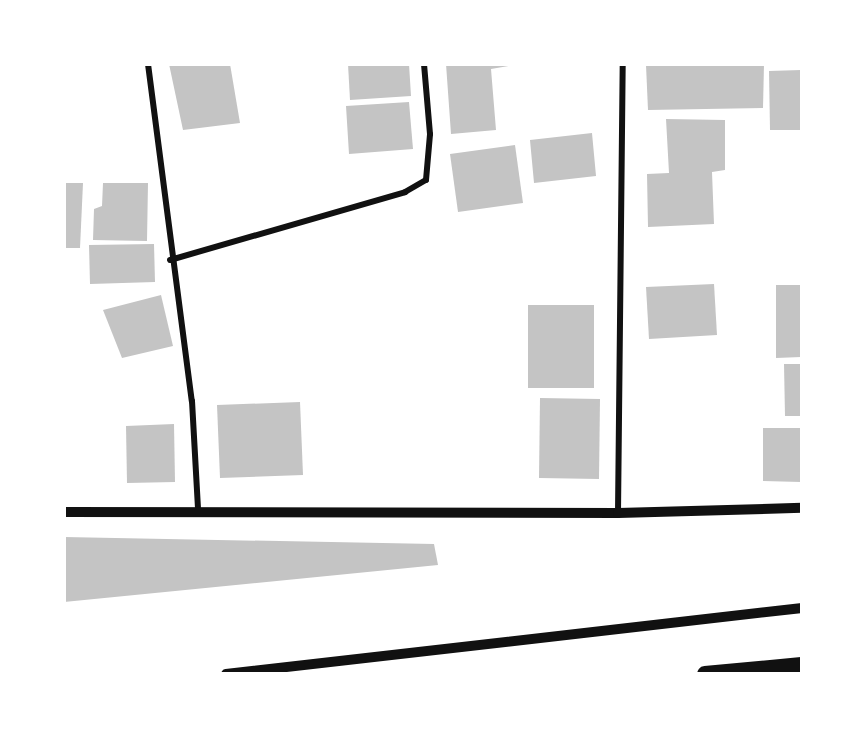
<!DOCTYPE html>
<style>
body{margin:0}
#map{position:relative;width:866px;height:738px;overflow:hidden;background:#fff;font-family:Overpass,sans-serif}
div>[style]{position:absolute}
.building>*{inset:0;background:#c4c4c4}
.minor>*{height:6px;margin:-3px;padding:0 3px;transform-origin:3px;border-radius:3px;background:#111}
.tertiary>*{height:10px;margin:-5px;padding:0 5px;transform-origin:5px;border-radius:5px;background:#111}
.trunk>*{height:16px;margin:-8px;padding:0 8px;transform-origin:8px;border-radius:8px;background:#111}
span{translate:-50% -50%;white-space:nowrap;text-align:center;line-height:1.15;-webkit-text-stroke:6px #fff;paint-order:stroke}
.frame{position:absolute;inset:0;border:66px solid #fff;pointer-events:none}
</style>
<div id="map">
<div class="building">
<div style="clip-path:polygon(169px 64px,230px 64px,240px 123px,183px 130px)"></div>
<div style="clip-path:polygon(348px 64px,409px 64px,411px 96px,350px 100px)"></div>
<div style="clip-path:polygon(446px 64px,521px 64px,491px 69px,496px 130px,451px 134px)"></div>
<div style="clip-path:polygon(764px 64px,763px 108px,648px 110px,646px 65px)"></div>
<div style="clip-path:polygon(801px 70px,801px 130px,770px 130px,769px 71px)"></div>
<div style="clip-path:polygon(409px 102px,413px 149px,349px 154px,346px 106px)"></div>
<div style="clip-path:polygon(666px 119px,725px 120px,725px 170px,712px 172px,714px 224px,648px 227px,647px 174px,669px 173px)"></div>
<div style="clip-path:polygon(592px 133px,596px 176px,534px 183px,530px 140px)"></div>
<div style="clip-path:polygon(515px 145px,523px 203px,458px 212px,450px 154px)"></div>
<div style="clip-path:polygon(64px 183px,83px 183px,80px 248px,64px 248px)"></div>
<div style="clip-path:polygon(103px 183px,148px 183px,147px 241px,93px 240px,94px 209px,102px 206px)"></div>
<div style="clip-path:polygon(154px 244px,155px 282px,90px 284px,89px 245px)"></div>
<div style="clip-path:polygon(714px 284px,717px 335px,649px 339px,646px 287px)"></div>
<div style="clip-path:polygon(776px 285px,801px 285px,801px 357px,776px 358px)"></div>
<div style="clip-path:polygon(161px 295px,173px 346px,122px 358px,103px 310px)"></div>
<div style="clip-path:polygon(528px 305px,594px 305px,594px 388px,528px 388px)"></div>
<div style="clip-path:polygon(784px 364px,801px 364px,801px 416px,785px 416px)"></div>
<div style="clip-path:polygon(540px 398px,600px 399px,599px 479px,539px 478px)"></div>
<div style="clip-path:polygon(300px 402px,303px 475px,220px 478px,217px 405px)"></div>
<div style="clip-path:polygon(174px 424px,175px 482px,127px 483px,126px 426px)"></div>
<div style="clip-path:polygon(763px 428px,801px 428px,801px 482px,763px 481px)"></div>
<div style="clip-path:polygon(64px 537px,434px 544px,438px 565px,64px 602px)"></div>
</div>
<div class="minor">
<div style="left:148px;top:64px;width:340px;rotate:82.6deg"></div>
<div style="left:192px;top:401px;width:109px;rotate:86.8deg"></div>
<div style="left:170px;top:260px;width:245px;rotate:-16.1deg"></div>
<div style="left:405px;top:192px;width:24px;rotate:-30deg"></div>
<div style="left:426px;top:180px;width:46px;rotate:-85deg"></div>
<div style="left:430px;top:134px;width:70px;rotate:-94.9deg"></div>
<div style="left:618px;top:513px;width:449px;rotate:-89.4deg"></div>
</div>
<div class="tertiary">
<div style="left:64px;top:512px;width:554px;rotate:0.1deg"></div>
<div style="left:618px;top:513px;width:184px;rotate:-1.6deg"></div>
<div style="left:226px;top:674px;width:580px;rotate:-6.54deg"></div>
</div>
<div class="trunk">
<div style="left:705px;top:674px;width:97px;rotate:-5.3deg"></div>
</div>
<div class="frame"></div>
</div>
